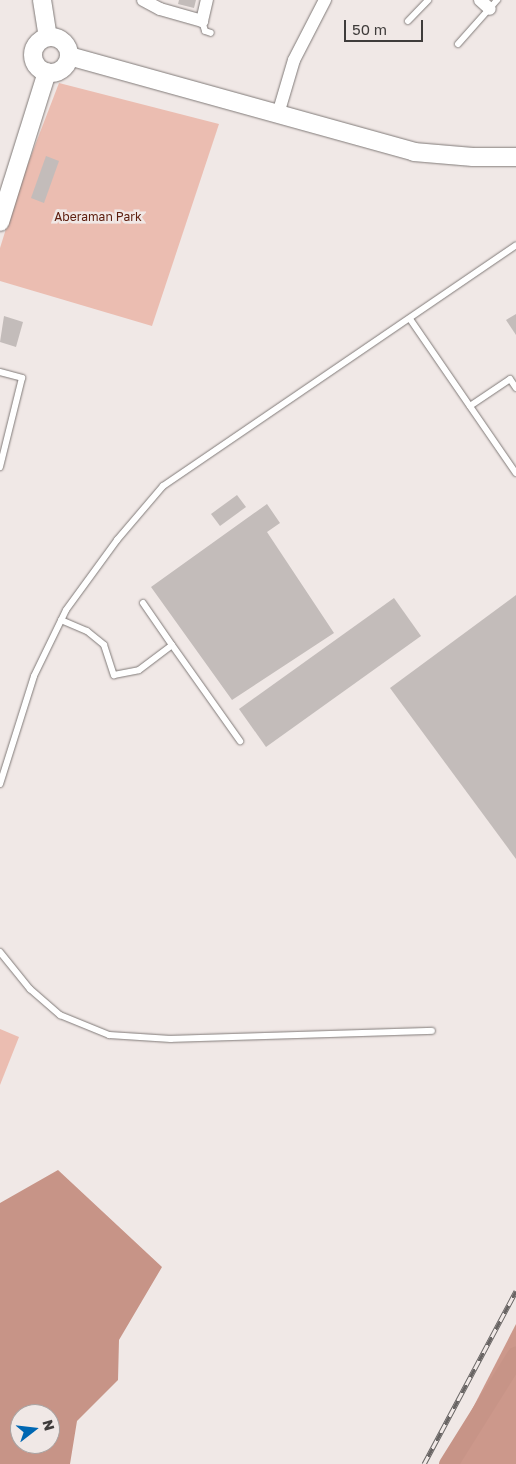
<!DOCTYPE html>
<style>
body{margin:0}
#map{position:relative;width:516px;height:1464px;overflow:hidden;background:#f0e8e6;font-family:"Golos Text",sans-serif}
div>[style]{position:absolute}
.green>*{inset:0;background:#ebbdb1}
.forest>*{inset:0;background:#cc988b}
.water>*{inset:0;background:#c79487}
.river>*{height:19px;margin:-9.5px;padding:0 9.5px;transform-origin:9.5px;border-radius:9.5px;background:#c79487}
.building>*{inset:0;background:#c3bcba}
.roads{filter:drop-shadow(0 0 1px #807a78) drop-shadow(0 0 1px #807a78)}
.lane>*{height:6px;margin:-3px;padding:0 3px;transform-origin:3px;border-radius:3px;background:#fff}
.street>*{height:12px;margin:-6px;padding:0 6px;transform-origin:6px;border-radius:6px;background:#fff}
.secondary>*{height:18px;margin:-9px;padding:0 9px;transform-origin:9px;border-radius:9px;background:#fff}
.secondary>.ring{margin:-9px;padding:0;box-sizing:content-box;background:none;border:18px solid #fff;border-radius:50%}
.rail>*{height:5px;margin-top:-2.5px;transform-origin:0;background:repeating-linear-gradient(90deg,#f0e8e6 0 9px,#686463 0 18px);box-sizing:border-box;border-block:1px solid #686463}
span{translate:-50% -50%;white-space:nowrap;text-align:center;line-height:1.15;-webkit-text-stroke:5px #f0e8e6;paint-order:stroke}
.park-label{font-size:12px;color:#5e2011}
.north{position:absolute;left:10px;top:1404px;width:50px;height:50px;box-sizing:border-box;background:#f0e8e6;border:1px solid #a9a3a2;border-radius:50%;rotate:74deg;font-size:14px;font-weight:700;line-height:20px;text-align:center;color:#3f3c3b}
.north::after{content:'';display:block;margin:auto;width:18px;height:22px;background:#0067b2;clip-path:polygon(50% 0,100% 100%,50% 72%,0 100%)}
.scale{position:absolute;left:344px;top:20px;width:79px;height:22px;box-sizing:border-box;border:2px solid #3f3c3b;border-top:0;padding-left:6px;font-size:15px;line-height:18px;white-space:nowrap;color:#3f3c3b;-webkit-text-stroke:4px #f0e8e6;paint-order:stroke}
</style>
<div id="map">
<div class="green">
<div style="clip-path:polygon(59px 83px,219px 124px,152px 326px,0 281px,0 248px,19px 187px)"></div>
<div style="clip-path:polygon(0 1029px,19px 1037px,0 1085px)"></div>
</div>
<div class="forest">
<div style="clip-path:polygon(516px 1324px,516px 1464px,444px 1464px)"></div>
</div>
<div class="water">
<div style="clip-path:polygon(evenodd,58px 1170px,162px 1267px,119px 1340px,118px 1380px,77px 1421px,70px 1464px,0 1464px,0 1203px,58px 1170px,20px 1414px,50px 1414px,50px 1444px,20px 1444px,20px 1414px)"></div>
</div>
<div class="river">
<div style="left:448px;top:1464px;width:128px;rotate:-58deg"></div>
</div>
<div class="building">
<div style="clip-path:polygon(179px 0,196px 0,194px 8px,178px 4px)"></div>
<div style="clip-path:polygon(46px 156px,59px 161px,44px 203px,31px 198px)"></div>
<div style="clip-path:polygon(516px 314px,516px 335px,506px 320px)"></div>
<div style="clip-path:polygon(4px 316px,23px 322px,16px 347px,0 342px)"></div>
<div style="clip-path:polygon(237px 495px,246px 507px,220px 526px,211px 514px)"></div>
<div style="clip-path:polygon(267px 504px,280px 523px,267px 532px,334px 633px,232px 700px,151px 587px)"></div>
<div style="clip-path:polygon(516px 595px,516px 859px,390px 688px)"></div>
<div style="clip-path:polygon(394px 598px,421px 636px,266px 747px,239px 709px)"></div>
</div>
<div class="roads">
<div class="lane">
<div style="left:202px;top:21px;width:10px;rotate:73deg"></div>
<div style="left:205px;top:31px;width:6px;rotate:18deg"></div>
<div style="left:408px;top:21px;width:29px;rotate:-46deg"></div>
<div style="left:458px;top:44px;width:59px;rotate:-48.4deg"></div>
<div style="left:410px;top:319px;width:187px;rotate:55.5deg"></div>
<div style="left:0;top:372px;width:23px;rotate:15deg"></div>
<div style="left:22px;top:378px;width:92px;rotate:103.9deg"></div>
<div style="left:470px;top:406px;width:48px;rotate:-34deg"></div>
<div style="left:510px;top:379px;width:11px;rotate:56deg"></div>
<div style="left:143px;top:603px;width:51px;rotate:55.4deg"></div>
<div style="left:61px;top:620px;width:28px;rotate:23deg"></div>
<div style="left:87px;top:631px;width:22px;rotate:39deg"></div>
<div style="left:104px;top:645px;width:32px;rotate:72deg"></div>
<div style="left:114px;top:675px;width:25px;rotate:-11deg"></div>
<div style="left:139px;top:670px;width:41px;rotate:-37.1deg"></div>
<div style="left:172px;top:645px;width:118px;rotate:54.7deg"></div>
<div style="left:0;top:784px;width:113px;rotate:-72.5deg"></div>
<div style="left:34px;top:676px;width:73px;rotate:-64.1deg"></div>
<div style="left:66px;top:610px;width:87px;rotate:-53.9deg"></div>
<div style="left:117px;top:540px;width:71px;rotate:-49.6deg"></div>
<div style="left:163px;top:486px;width:427px;rotate:-34.3deg"></div>
<div style="left:0;top:952px;width:48px;rotate:51deg"></div>
<div style="left:30px;top:989px;width:40px;rotate:41deg"></div>
<div style="left:60px;top:1015px;width:53px;rotate:22.2deg"></div>
<div style="left:109px;top:1035px;width:62px;rotate:3.7deg"></div>
<div style="left:171px;top:1039px;width:261px;rotate:-1.8deg"></div>
</div>
<div class="street">
<div style="left:143px;top:0;width:19px;rotate:28deg"></div>
<div style="left:160px;top:9px;width:44px;rotate:15.9deg"></div>
<div style="left:202px;top:21px;width:22px;rotate:-77deg"></div>
<div style="left:480px;top:0;width:13px;rotate:42deg"></div>
<div style="left:278px;top:114px;width:56px;rotate:-73.5deg"></div>
<div style="left:294px;top:60px;width:68px;rotate:-62.7deg"></div>
</div>
<div class="secondary">
<div style="left:42px;top:0;width:37px;rotate:81deg"></div>
<div class="ring" style="left:33px;top:37px;width:18px;height:18px"></div>
<div style="left:69px;top:56px;width:358px;rotate:15.5deg"></div>
<div style="left:414px;top:152px;width:59px;rotate:4.8deg"></div>
<div style="left:473px;top:157px;width:43px"></div>
<div style="left:0;top:222px;width:157px;rotate:-72.6deg"></div>
</div>
</div>
<div class="rail">
<div style="left:424px;top:1464px;width:196px;rotate:-62deg"></div>
</div>
<div class="park-label">
<span style="left:98px;top:217px">Aberaman Park</span>
</div>
<div class="north">N</div>
<div class="scale">50 m</div>
</div>
